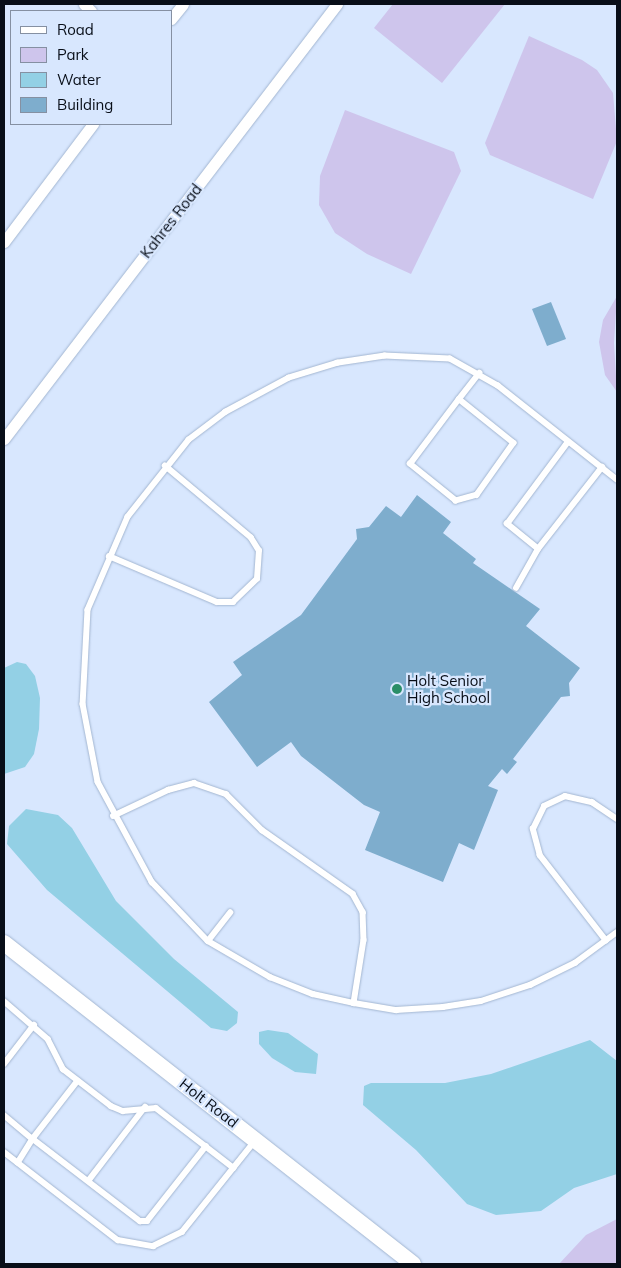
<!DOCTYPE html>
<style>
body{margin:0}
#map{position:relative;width:621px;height:1268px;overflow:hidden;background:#d8e7fe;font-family:Mulish,sans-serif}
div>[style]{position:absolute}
.green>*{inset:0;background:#cec5ec}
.water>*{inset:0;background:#93d0e5}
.building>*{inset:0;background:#7eadcd}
.roads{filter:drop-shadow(0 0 1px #a3b6d1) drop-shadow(0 0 1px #a3b6d1)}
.service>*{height:5.5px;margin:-2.75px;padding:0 2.75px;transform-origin:2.75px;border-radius:2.75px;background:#fff}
.minor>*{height:11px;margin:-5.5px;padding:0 5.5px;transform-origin:5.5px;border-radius:5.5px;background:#fff}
.secondary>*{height:16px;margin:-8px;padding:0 8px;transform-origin:8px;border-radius:8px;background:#fff}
.dots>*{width:14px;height:14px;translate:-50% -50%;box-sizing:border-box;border:2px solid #d8e7fe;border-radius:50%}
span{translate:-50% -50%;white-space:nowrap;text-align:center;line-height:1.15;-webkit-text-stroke:4.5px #d8e7fe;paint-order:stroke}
.street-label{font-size:15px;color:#080e18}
.poi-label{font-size:15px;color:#080e18}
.left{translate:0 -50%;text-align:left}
.frame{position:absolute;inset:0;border:5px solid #080e18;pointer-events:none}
.legend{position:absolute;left:10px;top:10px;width:162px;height:115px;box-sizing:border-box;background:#d8e7fe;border:1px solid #8590a2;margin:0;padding:6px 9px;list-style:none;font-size:15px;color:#080e18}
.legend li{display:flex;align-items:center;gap:10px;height:25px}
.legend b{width:25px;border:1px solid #8590a2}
</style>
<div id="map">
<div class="green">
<div style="clip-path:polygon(393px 4px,505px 4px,442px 83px,374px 28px)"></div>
<div style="clip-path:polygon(529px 36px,582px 60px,597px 70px,613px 93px,617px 141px,593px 199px,490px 155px,485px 143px)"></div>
<div style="clip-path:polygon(345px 110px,454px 152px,461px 171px,411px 274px,367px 254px,335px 233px,319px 205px,320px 176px)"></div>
<div style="clip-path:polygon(617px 296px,614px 343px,617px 392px,605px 375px,599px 342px,603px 320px)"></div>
<div style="clip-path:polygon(617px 1219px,617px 1264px,559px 1264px,586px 1235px)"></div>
</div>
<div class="water">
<div style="clip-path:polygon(17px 662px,26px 664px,35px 676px,40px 698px,39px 729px,34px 754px,25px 767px,4px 774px,4px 668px)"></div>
<div style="clip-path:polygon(26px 809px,58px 815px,72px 828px,116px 901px,174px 959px,238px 1012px,237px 1023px,227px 1031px,211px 1028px,47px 890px,7px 844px,9px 826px)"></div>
<div style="clip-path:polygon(268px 1030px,288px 1033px,318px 1054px,316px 1074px,295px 1072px,272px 1058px,259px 1044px,259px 1032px)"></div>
<div style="clip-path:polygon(590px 1040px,617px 1061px,617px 1174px,574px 1188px,541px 1211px,496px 1215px,467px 1204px,416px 1150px,363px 1105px,364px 1086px,371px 1083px,445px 1083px,491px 1074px)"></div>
</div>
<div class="building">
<div style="clip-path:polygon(551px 302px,566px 339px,547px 346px,532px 309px)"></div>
<div style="clip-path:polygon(417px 495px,451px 522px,443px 533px,476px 559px,473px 563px,540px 609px,526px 626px,580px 668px,569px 683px,570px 696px,561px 697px,513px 759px,517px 762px,507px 774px,502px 769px,488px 786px,498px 790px,474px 850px,459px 843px,443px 882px,365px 850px,380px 812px,364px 805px,301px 756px,291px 742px,257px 767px,209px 702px,242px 675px,233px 662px,301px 615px,357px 539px,356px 529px,369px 527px,386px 506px,401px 517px)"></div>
</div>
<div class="roads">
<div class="service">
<div style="left:459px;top:399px;width:70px;rotate:38.7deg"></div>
<div style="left:514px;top:443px;width:64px;rotate:125.4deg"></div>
<div style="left:477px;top:495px;width:22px;rotate:164deg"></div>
<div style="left:456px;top:501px;width:59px;rotate:-141.2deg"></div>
<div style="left:410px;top:464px;width:81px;rotate:-53deg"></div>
<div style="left:459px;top:399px;width:33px;rotate:-52deg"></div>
<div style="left:617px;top:480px;width:152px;rotate:-141.7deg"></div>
<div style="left:498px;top:386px;width:55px;rotate:-150.6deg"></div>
<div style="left:450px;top:359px;width:65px;rotate:-177.4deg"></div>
<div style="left:385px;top:356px;width:48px;rotate:171.5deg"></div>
<div style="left:338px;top:363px;width:51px;rotate:163deg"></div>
<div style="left:289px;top:378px;width:72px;rotate:151.6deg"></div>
<div style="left:226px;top:412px;width:46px;rotate:142.9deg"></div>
<div style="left:189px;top:440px;width:98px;rotate:128.4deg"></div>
<div style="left:128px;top:517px;width:101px;rotate:113.3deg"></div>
<div style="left:88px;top:610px;width:94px;rotate:93deg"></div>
<div style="left:83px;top:704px;width:79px;rotate:79.1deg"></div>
<div style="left:98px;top:782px;width:114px;rotate:61.6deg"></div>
<div style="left:152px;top:882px;width:81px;rotate:46.5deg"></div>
<div style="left:208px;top:941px;width:72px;rotate:30.1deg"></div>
<div style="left:270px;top:977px;width:46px;rotate:21.6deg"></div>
<div style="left:313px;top:994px;width:42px;rotate:12.4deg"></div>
<div style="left:354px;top:1003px;width:43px;rotate:9.5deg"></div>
<div style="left:396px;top:1010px;width:47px;rotate:-3.7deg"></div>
<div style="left:443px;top:1007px;width:38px;rotate:-9deg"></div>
<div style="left:481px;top:1001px;width:52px;rotate:-18.1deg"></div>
<div style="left:530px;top:985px;width:50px;rotate:-26.1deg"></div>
<div style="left:575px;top:963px;width:52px;rotate:-36.4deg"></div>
<div style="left:538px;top:549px;width:40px;rotate:-141deg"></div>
<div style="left:507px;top:524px;width:102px;rotate:-53.4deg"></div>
<div style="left:109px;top:556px;width:117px;rotate:23.1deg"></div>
<div style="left:217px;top:602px;width:16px"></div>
<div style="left:233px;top:602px;width:33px;rotate:-44deg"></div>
<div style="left:257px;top:579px;width:28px;rotate:-86deg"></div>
<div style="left:259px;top:551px;width:15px;rotate:-122deg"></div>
<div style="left:251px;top:538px;width:112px;rotate:-140.1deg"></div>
<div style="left:516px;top:588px;width:45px;rotate:-60.6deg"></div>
<div style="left:538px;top:549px;width:104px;rotate:-52deg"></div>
<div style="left:113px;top:816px;width:61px;rotate:-25.3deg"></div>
<div style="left:168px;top:790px;width:27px;rotate:-15deg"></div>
<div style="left:194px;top:783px;width:34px;rotate:19deg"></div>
<div style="left:226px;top:794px;width:51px;rotate:45deg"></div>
<div style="left:262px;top:830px;width:111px;rotate:35.1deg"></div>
<div style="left:353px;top:894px;width:21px;rotate:61deg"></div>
<div style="left:363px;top:912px;width:28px;rotate:88deg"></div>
<div style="left:364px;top:940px;width:64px;rotate:99deg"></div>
<div style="left:208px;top:941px;width:36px;rotate:-52deg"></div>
<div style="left:606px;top:941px;width:108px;rotate:-127.8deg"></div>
<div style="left:540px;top:856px;width:28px;rotate:-105deg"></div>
<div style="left:533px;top:829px;width:25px;rotate:-64deg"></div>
<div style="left:544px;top:806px;width:23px;rotate:-25deg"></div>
<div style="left:565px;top:796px;width:28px;rotate:13deg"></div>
<div style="left:592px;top:802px;width:30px;rotate:34deg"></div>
<div style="left:4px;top:1001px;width:58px;rotate:40.8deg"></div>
<div style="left:48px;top:1039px;width:34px;rotate:63deg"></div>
<div style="left:63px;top:1069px;width:61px;rotate:37.6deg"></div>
<div style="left:111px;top:1106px;width:13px;rotate:23deg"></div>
<div style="left:123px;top:1111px;width:33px;rotate:-5deg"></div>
<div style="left:156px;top:1108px;width:98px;rotate:37.6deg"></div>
<div style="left:4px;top:1064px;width:49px;rotate:-52.4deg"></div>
<div style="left:78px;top:1081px;width:73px;rotate:127.8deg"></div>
<div style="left:33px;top:1139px;width:135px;rotate:37.5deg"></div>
<div style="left:140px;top:1221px;width:7px"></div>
<div style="left:147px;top:1221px;width:95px;rotate:-51.8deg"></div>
<div style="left:4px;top:1115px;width:38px;rotate:40deg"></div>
<div style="left:33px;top:1139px;width:28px;rotate:122deg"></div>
<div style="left:4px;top:1152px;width:144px;rotate:37.7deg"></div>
<div style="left:118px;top:1240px;width:36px;rotate:10deg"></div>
<div style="left:153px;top:1246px;width:32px;rotate:-26deg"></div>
<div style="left:182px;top:1232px;width:117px;rotate:-51.3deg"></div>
<div style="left:89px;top:1180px;width:92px;rotate:-52.5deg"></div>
</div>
<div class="minor">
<div style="left:84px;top:4px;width:10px;rotate:45deg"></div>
<div style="left:171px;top:19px;width:19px;rotate:-51deg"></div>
<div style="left:4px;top:242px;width:148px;rotate:-53deg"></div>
<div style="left:4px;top:439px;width:548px;rotate:-52.57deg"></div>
</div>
<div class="secondary">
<div style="left:4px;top:943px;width:520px;rotate:38.13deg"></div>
</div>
</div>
<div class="dots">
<div style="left:397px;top:689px;background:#2a8e68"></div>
</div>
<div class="street-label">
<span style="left:171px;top:221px;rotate:-52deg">Kahres Road</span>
<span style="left:209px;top:1103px;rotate:38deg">Holt Road</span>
</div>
<div class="poi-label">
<span class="left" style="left:407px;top:689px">Holt Senior<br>High School</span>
</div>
<div class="frame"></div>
<ul class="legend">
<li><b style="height:6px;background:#fff"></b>Road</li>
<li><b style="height:14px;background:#cec5ec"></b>Park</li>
<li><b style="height:14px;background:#93d0e5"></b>Water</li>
<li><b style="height:14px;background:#7eadcd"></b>Building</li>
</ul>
</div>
